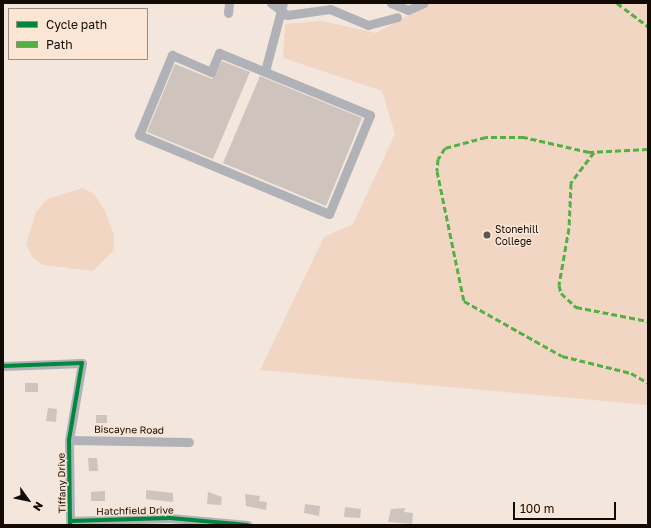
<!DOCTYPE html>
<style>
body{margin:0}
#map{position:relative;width:651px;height:528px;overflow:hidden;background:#f2e6dd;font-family:"Golos Text",sans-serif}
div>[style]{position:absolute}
.green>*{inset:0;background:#f1d7c3}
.building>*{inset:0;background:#cec4bd}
.minor>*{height:9px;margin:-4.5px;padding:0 4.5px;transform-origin:4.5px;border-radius:4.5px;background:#b0b2b8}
.quiet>*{height:3px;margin-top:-1.5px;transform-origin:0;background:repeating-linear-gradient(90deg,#54b044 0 6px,transparent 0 9px)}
.cycleway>*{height:4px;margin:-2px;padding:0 2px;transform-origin:2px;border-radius:2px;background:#00873e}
.dots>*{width:11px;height:11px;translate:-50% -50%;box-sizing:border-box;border:2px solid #fbe5d4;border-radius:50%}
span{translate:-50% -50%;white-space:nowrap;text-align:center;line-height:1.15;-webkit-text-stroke:3px #fbe5d4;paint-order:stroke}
.poi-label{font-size:10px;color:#110a05}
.left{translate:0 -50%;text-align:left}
.street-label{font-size:10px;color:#110a05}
.frame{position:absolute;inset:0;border:4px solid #110a05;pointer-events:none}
.legend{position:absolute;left:8px;top:8px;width:140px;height:52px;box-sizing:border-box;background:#fbe5d4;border:1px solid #9d8d81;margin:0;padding:5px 7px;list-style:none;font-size:12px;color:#110a05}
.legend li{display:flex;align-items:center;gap:8px;height:20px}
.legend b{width:20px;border:1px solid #9d8d81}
.north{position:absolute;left:8px;top:480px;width:40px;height:40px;-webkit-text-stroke:3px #fbe5d4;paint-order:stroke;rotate:123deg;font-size:11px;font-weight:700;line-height:16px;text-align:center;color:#110a05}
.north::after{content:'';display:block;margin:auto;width:14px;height:18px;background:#110a05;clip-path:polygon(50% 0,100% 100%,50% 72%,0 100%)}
.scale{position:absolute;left:513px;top:502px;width:103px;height:18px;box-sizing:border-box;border:2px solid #110a05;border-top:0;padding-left:5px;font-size:12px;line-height:14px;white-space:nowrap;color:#110a05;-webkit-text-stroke:3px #fbe5d4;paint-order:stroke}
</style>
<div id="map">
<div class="green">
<div style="clip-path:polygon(431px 3px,648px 3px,648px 405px,260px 370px,324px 237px,353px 224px,395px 134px,382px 91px,283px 58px,285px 24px,322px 21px,376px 33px)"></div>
<div style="clip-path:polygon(83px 188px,94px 194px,105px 211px,114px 235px,114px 250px,93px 271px,43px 265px,33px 258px,26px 245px,36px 212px,47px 199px)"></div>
</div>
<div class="building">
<div style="clip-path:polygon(222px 61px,250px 72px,213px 159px,147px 132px,175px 64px,212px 79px)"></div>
<div style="clip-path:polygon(260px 76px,362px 118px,326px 206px,223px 163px)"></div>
<div style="clip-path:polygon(25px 383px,38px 383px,38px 392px,25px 392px)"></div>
<div style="clip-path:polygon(48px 408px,57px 409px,56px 422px,46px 421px)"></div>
<div style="clip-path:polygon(96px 415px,107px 415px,107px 423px,96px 423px)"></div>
<div style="clip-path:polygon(88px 458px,97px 458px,98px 471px,89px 471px)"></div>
<div style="clip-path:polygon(146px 490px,173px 493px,173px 502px,146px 499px)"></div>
<div style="clip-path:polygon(105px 491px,105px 501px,91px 501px,91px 492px)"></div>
<div style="clip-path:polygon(208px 492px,222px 497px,221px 505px,207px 504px)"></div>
<div style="clip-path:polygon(245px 494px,260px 496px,259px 501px,267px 502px,266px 510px,246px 506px)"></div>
<div style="clip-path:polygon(305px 504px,320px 506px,319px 516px,304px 513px)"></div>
<div style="clip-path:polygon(345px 507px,361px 509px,360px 518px,344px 517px)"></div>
<div style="clip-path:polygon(405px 508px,404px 512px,413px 513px,412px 524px,388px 522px,391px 509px)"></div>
</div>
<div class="minor">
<div style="left:271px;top:3px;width:20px;rotate:37deg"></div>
<div style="left:287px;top:15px;width:43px;rotate:-7.9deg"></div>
<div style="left:330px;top:9px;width:41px;rotate:22.8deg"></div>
<div style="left:368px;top:25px;width:30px;rotate:-15deg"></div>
<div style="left:391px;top:3px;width:18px;rotate:22deg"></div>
<div style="left:408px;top:10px;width:17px;rotate:-24deg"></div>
<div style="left:228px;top:13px;width:10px;rotate:-84deg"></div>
<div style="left:219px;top:53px;width:163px;rotate:22.3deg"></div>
<div style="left:370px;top:115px;width:107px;rotate:112.5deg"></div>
<div style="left:329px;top:214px;width:206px;rotate:-157.4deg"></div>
<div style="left:139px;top:135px;width:87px;rotate:-67.6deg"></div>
<div style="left:172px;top:55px;width:43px;rotate:23.6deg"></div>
<div style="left:211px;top:72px;width:21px;rotate:-67deg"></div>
<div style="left:265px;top:71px;width:70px;rotate:-75.2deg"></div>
<div style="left:3px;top:366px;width:79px;rotate:-2.2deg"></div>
<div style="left:82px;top:363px;width:78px;rotate:99.6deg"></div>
<div style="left:69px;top:440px;width:85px;rotate:89.3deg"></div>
<div style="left:69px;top:440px;width:120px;rotate:1deg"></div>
<div style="left:70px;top:521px;width:100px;rotate:-1.7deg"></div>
<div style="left:170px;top:518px;width:78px;rotate:5.1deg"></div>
</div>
<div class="quiet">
<div style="left:617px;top:3px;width:39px;rotate:37deg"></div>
<div style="left:648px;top:149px;width:59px;rotate:177.1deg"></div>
<div style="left:589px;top:152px;width:67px;rotate:-167deg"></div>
<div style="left:524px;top:137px;width:38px;rotate:180deg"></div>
<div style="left:486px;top:137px;width:42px;rotate:165deg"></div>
<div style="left:445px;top:148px;width:13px;rotate:122deg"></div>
<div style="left:438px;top:159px;width:12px;rotate:95deg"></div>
<div style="left:437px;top:171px;width:133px;rotate:78.3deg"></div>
<div style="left:464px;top:301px;width:112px;rotate:29.3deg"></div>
<div style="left:562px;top:356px;width:71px;rotate:13.8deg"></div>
<div style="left:631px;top:373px;width:20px;rotate:30deg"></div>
<div style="left:594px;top:152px;width:39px;rotate:127deg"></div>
<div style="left:571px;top:183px;width:45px;rotate:92.5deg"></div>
<div style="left:569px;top:228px;width:58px;rotate:100deg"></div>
<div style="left:559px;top:285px;width:8px;rotate:76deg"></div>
<div style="left:561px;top:293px;width:21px;rotate:43deg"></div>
<div style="left:576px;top:307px;width:73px;rotate:11deg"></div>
</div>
<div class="cycleway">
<div style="left:3px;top:366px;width:79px;rotate:-2.2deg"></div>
<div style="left:82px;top:363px;width:78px;rotate:99.6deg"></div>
<div style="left:69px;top:440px;width:85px;rotate:89.3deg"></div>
<div style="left:70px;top:521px;width:100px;rotate:-1.7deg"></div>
<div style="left:170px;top:518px;width:78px;rotate:5.1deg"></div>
</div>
<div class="dots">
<div style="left:487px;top:235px;background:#605751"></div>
</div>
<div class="poi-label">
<span class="left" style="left:495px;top:235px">Stonehill<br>College</span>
</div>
<div class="street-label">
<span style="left:129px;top:430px;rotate:1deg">Biscayne Road</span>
<span style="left:62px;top:483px;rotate:-91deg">Tiffany Drive</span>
<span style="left:135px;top:511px;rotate:-1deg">Hatchfield Drive</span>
</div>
<div class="frame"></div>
<ul class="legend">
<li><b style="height:5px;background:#00873e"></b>Cycle path</li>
<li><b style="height:5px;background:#54b044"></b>Path</li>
</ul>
<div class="north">N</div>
<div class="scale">100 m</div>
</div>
